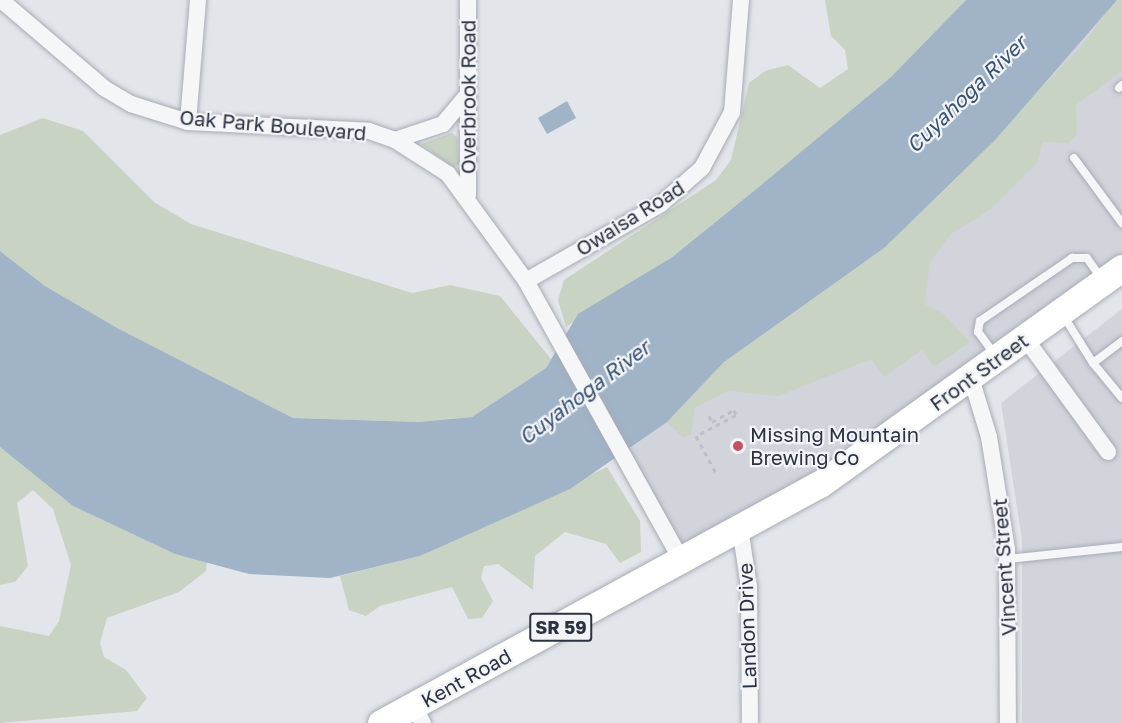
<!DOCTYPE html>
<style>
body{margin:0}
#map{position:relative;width:1122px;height:723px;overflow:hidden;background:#e2e5ea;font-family:"Golos Text",sans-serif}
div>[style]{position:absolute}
.built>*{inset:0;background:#d1d4db}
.green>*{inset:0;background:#c8d3c4}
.water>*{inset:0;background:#a0b3c7}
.path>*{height:3px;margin-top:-1.5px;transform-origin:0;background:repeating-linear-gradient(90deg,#bcbfc5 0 4.5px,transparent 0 9px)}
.roads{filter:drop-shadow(0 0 2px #a7acb4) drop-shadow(0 0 2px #a7acb4)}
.lane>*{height:8px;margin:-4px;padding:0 4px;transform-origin:4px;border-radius:4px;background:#f5f6f8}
.street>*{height:16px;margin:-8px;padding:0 8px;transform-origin:8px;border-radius:8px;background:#f5f6f8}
.primary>*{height:27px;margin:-13.5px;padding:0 13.5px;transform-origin:13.5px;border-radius:13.5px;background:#fff}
.dots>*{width:16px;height:16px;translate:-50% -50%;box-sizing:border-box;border:3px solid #f2f4f7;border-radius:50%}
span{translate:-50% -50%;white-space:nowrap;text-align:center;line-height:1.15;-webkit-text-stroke:4.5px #f2f4f7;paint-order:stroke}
.shield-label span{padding:2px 4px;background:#f2f4f7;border:2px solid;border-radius:4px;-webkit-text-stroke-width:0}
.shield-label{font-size:18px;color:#2b3341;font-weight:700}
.street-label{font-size:20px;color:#2b3341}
.poi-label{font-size:20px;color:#2b3341}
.left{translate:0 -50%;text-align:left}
.water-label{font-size:21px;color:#385272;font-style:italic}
</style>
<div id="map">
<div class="built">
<div style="clip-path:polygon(1117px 0,1122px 0,1122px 268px,1025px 338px,680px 558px,620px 453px,667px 422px,724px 362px)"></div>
<div style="clip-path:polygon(1122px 309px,1122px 723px,1022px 723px,1022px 540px,1001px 403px)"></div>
</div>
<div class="green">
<div style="clip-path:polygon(825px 0,966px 0,891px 77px,760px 186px,671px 258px,566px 327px,558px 300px,564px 280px,716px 180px,731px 160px,749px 83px,765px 71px,788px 65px,820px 88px,848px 69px,845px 50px,831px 36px)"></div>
<div style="clip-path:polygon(1122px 0,1122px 71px,1076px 105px,1077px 134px,1069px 143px,1043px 142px,1038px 162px,992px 208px,951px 234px,930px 262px,925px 304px,943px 313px,970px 342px,934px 367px,922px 350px,884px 377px,871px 359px,778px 396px,728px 391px,695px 407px,691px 434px,683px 438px,667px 422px,724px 362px,884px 248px,1080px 48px,1113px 3px)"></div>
<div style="clip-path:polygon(43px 118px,83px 131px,154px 202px,191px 224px,412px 293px,450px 285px,500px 296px,551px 359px,546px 368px,472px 417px,419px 422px,293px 418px,119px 329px,45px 286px,0 251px,0 135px)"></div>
<div style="clip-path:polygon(452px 133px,457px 137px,459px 165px,453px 167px,421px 144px)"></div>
<div style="clip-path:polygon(0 447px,73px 506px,175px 554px,207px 562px,206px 571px,179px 592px,107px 618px,100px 643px,104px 657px,126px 670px,147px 698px,137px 711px,0 723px,0 626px,49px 636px,59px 621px,71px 565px,53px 509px,33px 490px,17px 503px,28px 566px,15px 582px,0 585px)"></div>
<div style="clip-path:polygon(607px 467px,640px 521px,641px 552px,620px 563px,606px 544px,565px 532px,535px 556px,533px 590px,498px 564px,484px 566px,481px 578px,493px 601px,482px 618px,468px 619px,452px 587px,380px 606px,366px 616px,349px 610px,340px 576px,420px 556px)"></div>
</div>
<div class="water">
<div style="clip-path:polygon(966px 0,1117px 0,996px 139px,884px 248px,724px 362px,667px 422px,570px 489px,420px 556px,330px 578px,249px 574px,175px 554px,73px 506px,0 447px,0 251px,45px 286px,119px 329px,293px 418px,419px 422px,472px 417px,546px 368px,578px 314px,671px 258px,760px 186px,891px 77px)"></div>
<div style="clip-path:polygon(567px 101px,576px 118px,547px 134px,538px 118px)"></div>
</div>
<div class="path">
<div style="left:709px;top:416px;width:7px;rotate:63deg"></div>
<div style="left:712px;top:422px;width:25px;rotate:-29deg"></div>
<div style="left:734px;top:410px;width:5px;rotate:68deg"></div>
<div style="left:736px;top:415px;width:45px;rotate:152.3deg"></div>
<div style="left:696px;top:436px;width:42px;rotate:61.6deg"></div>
</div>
<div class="roads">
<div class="lane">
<div style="left:1119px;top:88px;width:4px;rotate:-45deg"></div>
<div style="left:1074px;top:158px;width:81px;rotate:53.6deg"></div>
<div style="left:1063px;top:315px;width:57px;rotate:58deg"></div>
<div style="left:1093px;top:363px;width:36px;rotate:-37deg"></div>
<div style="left:995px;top:355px;width:29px;rotate:-126deg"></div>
<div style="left:978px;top:332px;width:11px;rotate:-80deg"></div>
<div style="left:980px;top:321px;width:112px;rotate:-34.4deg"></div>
<div style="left:1072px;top:258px;width:15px"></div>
<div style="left:1087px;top:258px;width:24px;rotate:55deg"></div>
<div style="left:1093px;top:363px;width:45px;rotate:50.4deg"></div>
<div style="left:1007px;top:559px;width:116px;rotate:-6deg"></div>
</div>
<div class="street">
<div style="left:1px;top:0;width:135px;rotate:40.5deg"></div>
<div style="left:104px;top:88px;width:31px;rotate:31deg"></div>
<div style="left:131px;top:104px;width:60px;rotate:17.5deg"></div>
<div style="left:188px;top:122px;width:181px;rotate:2.8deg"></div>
<div style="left:369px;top:131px;width:28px;rotate:19deg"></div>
<div style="left:395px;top:140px;width:63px;rotate:32.7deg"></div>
<div style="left:448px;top:174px;width:132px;rotate:53.9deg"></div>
<div style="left:526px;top:281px;width:317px;rotate:60.9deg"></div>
<div style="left:188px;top:122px;width:122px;rotate:-85.3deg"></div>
<div style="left:395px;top:140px;width:51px;rotate:-18.4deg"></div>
<div style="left:443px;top:124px;width:34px;rotate:-50deg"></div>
<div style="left:468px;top:195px;width:195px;rotate:-90deg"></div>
<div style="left:526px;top:281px;width:155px;rotate:-29.7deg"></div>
<div style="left:661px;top:204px;width:55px;rotate:-41.3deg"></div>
<div style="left:702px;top:168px;width:64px;rotate:-61.8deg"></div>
<div style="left:732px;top:112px;width:112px;rotate:-85.4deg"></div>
<div style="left:1025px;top:338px;width:141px;rotate:53.9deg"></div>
<div style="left:971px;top:378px;width:62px;rotate:73deg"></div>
<div style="left:989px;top:437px;width:113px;rotate:80.9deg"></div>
<div style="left:1007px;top:549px;width:174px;rotate:89.7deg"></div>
<div style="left:740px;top:528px;width:60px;rotate:81.3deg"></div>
<div style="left:749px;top:587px;width:136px;rotate:89.6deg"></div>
<div style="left:414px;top:707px;width:18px;rotate:61deg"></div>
</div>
<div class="primary">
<div style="left:381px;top:723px;width:500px;rotate:-28.6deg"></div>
<div style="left:820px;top:484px;width:371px;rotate:-35.6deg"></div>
</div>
</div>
<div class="dots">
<div style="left:738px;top:446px;background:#c55162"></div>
</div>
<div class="shield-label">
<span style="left:561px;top:627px">SR 59</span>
</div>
<div class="street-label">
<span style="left:468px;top:97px;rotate:-90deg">Overbrook Road</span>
<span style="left:273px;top:125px;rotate:5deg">Oak Park Boulevard</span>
<span style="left:630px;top:218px;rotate:-32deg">Owaisa Road</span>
<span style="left:979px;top:372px;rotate:-36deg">Front Street</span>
<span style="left:1004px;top:567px;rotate:-94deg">Vincent Street</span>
<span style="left:747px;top:626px;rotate:-92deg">Landon Drive</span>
<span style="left:466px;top:678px;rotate:-29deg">Kent Road</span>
</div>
<div class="poi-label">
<span class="left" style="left:750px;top:446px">Missing Mountain<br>Brewing Co</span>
</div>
<div class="water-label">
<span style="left:966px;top:94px;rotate:-44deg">Cuyahoga River</span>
<span style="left:584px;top:392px;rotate:-37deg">Cuyahoga River</span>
</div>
</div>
